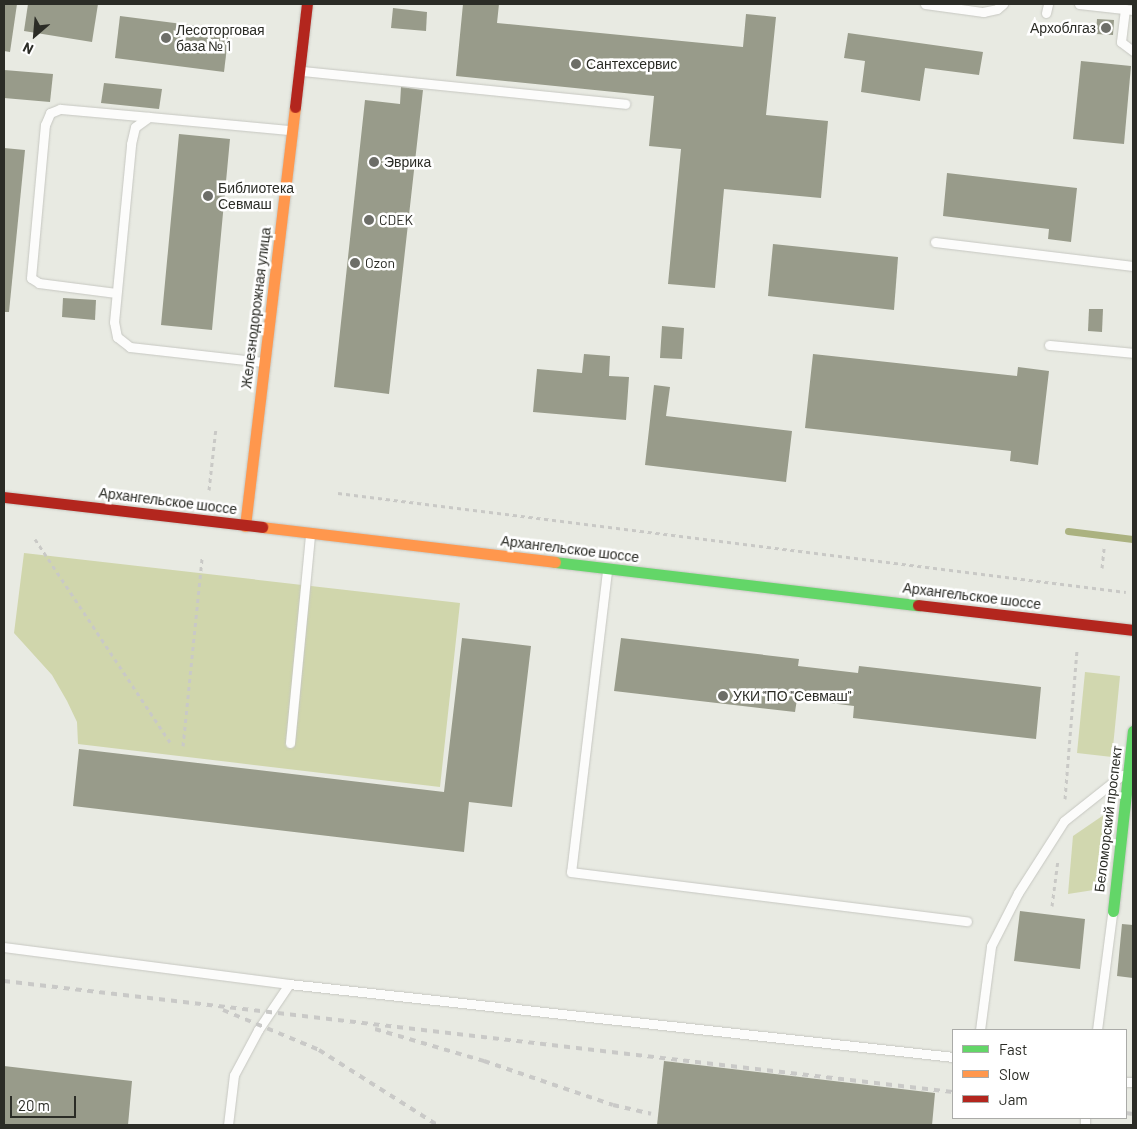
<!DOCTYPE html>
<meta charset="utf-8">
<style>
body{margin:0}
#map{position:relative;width:1137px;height:1129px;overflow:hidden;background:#e8eae2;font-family:Barlow,sans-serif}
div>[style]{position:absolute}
.green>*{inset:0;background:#d1d7af}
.forest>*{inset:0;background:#d0d6ac}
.stream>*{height:7px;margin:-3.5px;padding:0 3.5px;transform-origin:3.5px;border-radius:3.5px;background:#abb280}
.building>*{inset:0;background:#989b8a}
.path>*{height:3px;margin-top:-1.5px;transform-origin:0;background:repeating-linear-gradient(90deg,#c9c9c6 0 4px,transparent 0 8px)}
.roads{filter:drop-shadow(0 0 1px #c6c7c1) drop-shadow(0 0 1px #c6c7c1)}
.lane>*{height:9px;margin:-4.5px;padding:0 4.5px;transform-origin:4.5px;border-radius:4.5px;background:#fcfcfb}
.fast>*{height:11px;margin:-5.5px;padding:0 5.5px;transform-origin:5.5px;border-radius:5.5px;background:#63d668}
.slow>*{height:11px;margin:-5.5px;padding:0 5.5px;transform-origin:5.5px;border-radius:5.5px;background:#ff974d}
.jam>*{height:11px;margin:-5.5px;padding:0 5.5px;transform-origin:5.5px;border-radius:5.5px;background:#b3261e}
.rail>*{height:4px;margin-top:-2px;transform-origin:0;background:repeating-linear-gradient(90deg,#c9c9c7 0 6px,transparent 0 12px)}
.dots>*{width:14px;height:14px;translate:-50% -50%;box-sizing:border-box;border:2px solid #fff;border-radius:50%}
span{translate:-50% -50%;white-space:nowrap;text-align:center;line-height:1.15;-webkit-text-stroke:5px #fff;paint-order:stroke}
.poi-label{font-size:14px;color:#2b2c26}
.right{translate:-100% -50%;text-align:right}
.left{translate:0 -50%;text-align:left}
.street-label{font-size:14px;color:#2b2c26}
.frame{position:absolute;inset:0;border:5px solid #2b2c26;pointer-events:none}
.legend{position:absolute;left:952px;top:1029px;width:175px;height:90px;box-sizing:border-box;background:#fff;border:1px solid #aaaba8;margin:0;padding:6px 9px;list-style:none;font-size:15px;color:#2b2c26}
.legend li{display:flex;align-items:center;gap:10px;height:25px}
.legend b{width:25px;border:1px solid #aaaba8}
.north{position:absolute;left:10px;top:10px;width:50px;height:50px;-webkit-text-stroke:4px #fff;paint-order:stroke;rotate:207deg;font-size:14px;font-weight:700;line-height:20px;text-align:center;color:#2b2c26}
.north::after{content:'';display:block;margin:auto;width:18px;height:22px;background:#2b2c26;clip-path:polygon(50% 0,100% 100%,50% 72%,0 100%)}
.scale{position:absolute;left:10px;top:1096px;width:66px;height:22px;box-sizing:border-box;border:2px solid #2b2c26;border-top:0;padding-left:6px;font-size:15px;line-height:18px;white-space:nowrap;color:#2b2c26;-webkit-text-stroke:4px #fff;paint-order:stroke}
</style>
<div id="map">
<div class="green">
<div style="clip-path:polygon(1085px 672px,1120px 676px,1112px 757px,1077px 753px)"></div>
<div style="clip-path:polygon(1111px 810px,1100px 889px,1068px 894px,1073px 836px)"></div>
</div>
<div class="forest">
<div style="clip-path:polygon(24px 553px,460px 603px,440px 787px,78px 744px,77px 722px,67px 701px,52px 675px,14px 633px)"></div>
</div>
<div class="stream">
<div style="left:1068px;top:531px;width:65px;rotate:7deg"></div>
</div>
<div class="building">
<div style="clip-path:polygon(4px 4px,17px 4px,10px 52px,4px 51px)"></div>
<div style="clip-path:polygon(28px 4px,98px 4px,92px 42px,24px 31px)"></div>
<div style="clip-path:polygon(463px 4px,499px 4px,497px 23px,743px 47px,746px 14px,776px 17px,766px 115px,828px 121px,821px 198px,724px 189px,715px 288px,668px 284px,681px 149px,649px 146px,654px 96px,456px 76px)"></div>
<div style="clip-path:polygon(393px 8px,427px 12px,426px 31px,391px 28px)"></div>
<div style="clip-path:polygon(120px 16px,229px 30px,224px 72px,115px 58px)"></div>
<div style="clip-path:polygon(1097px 19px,1114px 20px,1113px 35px,1096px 34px)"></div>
<div style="clip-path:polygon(848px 33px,983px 52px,979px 75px,925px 68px,920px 101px,861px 92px,865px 61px,844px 58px)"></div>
<div style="clip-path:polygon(1081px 61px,1131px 66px,1124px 144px,1073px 139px)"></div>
<div style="clip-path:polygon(4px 70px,53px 74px,50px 102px,4px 98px)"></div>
<div style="clip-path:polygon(104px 83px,162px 89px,159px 109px,101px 103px)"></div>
<div style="clip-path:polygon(401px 87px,423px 90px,389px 394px,334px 387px,365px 100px,400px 104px)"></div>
<div style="clip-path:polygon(179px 134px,230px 139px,212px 330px,161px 325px)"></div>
<div style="clip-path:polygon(4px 148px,25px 150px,9px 312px,4px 312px)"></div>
<div style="clip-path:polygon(947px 173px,1077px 188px,1071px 242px,1048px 239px,1049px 229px,943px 216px)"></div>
<div style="clip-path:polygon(773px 244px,898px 257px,894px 310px,768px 296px)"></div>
<div style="clip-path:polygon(63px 298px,96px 300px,95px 320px,62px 317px)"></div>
<div style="clip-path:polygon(1089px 309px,1103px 309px,1102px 332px,1088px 331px)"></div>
<div style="clip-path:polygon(662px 326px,684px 328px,682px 359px,660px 358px)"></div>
<div style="clip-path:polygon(584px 354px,610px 356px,609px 376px,629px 377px,626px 420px,533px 412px,537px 369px,582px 373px)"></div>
<div style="clip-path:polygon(813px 354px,1017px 376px,1018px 367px,1049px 371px,1038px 465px,1010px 461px,1011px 451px,805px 428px)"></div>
<div style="clip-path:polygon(654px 385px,670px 387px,666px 416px,792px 431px,786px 482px,645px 465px)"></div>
<div style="clip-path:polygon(462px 638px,531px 646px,512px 807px,469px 802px,464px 852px,73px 806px,79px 749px,444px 792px)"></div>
<div style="clip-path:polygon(621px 638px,799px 659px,798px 666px,858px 673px,859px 666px,1041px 687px,1036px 739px,853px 718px,854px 706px,797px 699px,795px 712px,614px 691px)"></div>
<div style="clip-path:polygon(1020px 911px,1085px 919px,1080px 969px,1014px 961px)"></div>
<div style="clip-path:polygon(1122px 924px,1133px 925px,1133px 978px,1117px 976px)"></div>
<div style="clip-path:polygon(664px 1061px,935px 1093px,932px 1125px,657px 1125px)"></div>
<div style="clip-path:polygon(4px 1066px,132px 1081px,128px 1125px,4px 1125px)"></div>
</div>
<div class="path">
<div style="left:209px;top:490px;width:62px;rotate:-83.6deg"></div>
<div style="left:338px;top:493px;width:794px;rotate:7.16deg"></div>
<div style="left:35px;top:539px;width:246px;rotate:56.4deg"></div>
<div style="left:1102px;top:568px;width:20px;rotate:-84deg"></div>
<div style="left:183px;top:746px;width:189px;rotate:-84.2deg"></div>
<div style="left:1065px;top:799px;width:150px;rotate:-85.4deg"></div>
<div style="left:1052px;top:906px;width:46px;rotate:-82.6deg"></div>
</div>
<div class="roads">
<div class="lane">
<div style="left:925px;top:4px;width:59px;rotate:7.9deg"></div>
<div style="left:983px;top:12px;width:14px;rotate:-12deg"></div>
<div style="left:997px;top:9px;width:8px;rotate:-40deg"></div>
<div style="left:1079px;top:4px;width:54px;rotate:6.3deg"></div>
<div style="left:1125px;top:9px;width:33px;rotate:97deg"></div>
<div style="left:1121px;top:42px;width:15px;rotate:37deg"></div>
<div style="left:1046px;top:13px;width:9px;rotate:-77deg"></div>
<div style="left:302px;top:71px;width:325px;rotate:5.8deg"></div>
<div style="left:935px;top:242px;width:199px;rotate:6.9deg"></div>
<div style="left:116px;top:293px;width:78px;rotate:-172.6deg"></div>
<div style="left:39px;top:283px;width:9px;rotate:-148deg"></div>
<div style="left:31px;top:278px;width:154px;rotate:-84.8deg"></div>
<div style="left:45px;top:125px;width:13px;rotate:-67deg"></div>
<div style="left:50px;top:113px;width:11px;rotate:-22deg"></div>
<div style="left:60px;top:109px;width:89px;rotate:5.1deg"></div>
<div style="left:1049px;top:345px;width:84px;rotate:5.4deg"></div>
<div style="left:263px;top:362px;width:134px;rotate:-173.6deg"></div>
<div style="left:130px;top:347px;width:16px;rotate:-142deg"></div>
<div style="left:117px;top:337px;width:15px;rotate:-101deg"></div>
<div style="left:114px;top:322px;width:179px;rotate:-84.5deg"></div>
<div style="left:131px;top:144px;width:17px;rotate:-77deg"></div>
<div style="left:135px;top:127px;width:17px;rotate:-36deg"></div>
<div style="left:149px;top:117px;width:141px;rotate:5.3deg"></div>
<div style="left:607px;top:571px;width:303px;rotate:96.8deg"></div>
<div style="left:571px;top:872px;width:399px;rotate:7.1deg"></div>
<div style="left:290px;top:743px;width:208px;rotate:-84.5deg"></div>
<div style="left:4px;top:947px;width:287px;rotate:7.4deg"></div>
<div style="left:289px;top:984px;width:668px;rotate:6.27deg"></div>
<div style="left:980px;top:1030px;width:85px;rotate:-82.5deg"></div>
<div style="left:991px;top:946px;width:59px;rotate:-63deg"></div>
<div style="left:1018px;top:893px;width:85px;rotate:-57.4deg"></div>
<div style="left:1064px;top:821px;width:74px;rotate:-38.4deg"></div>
<div style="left:1097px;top:1030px;width:117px;rotate:-82.6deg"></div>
<div style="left:1126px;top:1082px;width:7px"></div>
<div style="left:228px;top:1125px;width:50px;rotate:-83.2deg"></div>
<div style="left:234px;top:1075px;width:51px;rotate:-61.9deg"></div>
<div style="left:258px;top:1030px;width:55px;rotate:-56deg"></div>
<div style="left:1085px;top:1125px;width:7px;rotate:-90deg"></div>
</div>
<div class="fast">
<div style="left:555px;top:562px;width:366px;rotate:6.8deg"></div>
<div style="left:1113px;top:911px;width:181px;rotate:-83.7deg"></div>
</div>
<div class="slow">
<div style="left:245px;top:526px;width:422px;rotate:-83.2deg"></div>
<div style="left:262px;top:527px;width:295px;rotate:6.8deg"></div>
</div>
<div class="jam">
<div style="left:295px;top:107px;width:104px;rotate:-83.4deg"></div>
<div style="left:4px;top:497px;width:260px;rotate:6.6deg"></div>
<div style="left:918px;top:605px;width:216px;rotate:6.6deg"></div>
</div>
</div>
<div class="rail">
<div style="left:4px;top:981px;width:955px;rotate:6.67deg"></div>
<div style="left:223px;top:1010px;width:104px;rotate:22.6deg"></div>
<div style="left:319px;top:1050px;width:140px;rotate:32.4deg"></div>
<div style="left:375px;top:1029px;width:114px;rotate:16.4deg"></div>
<div style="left:484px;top:1061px;width:136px;rotate:18.8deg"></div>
<div style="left:613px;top:1105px;width:39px;rotate:13deg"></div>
<div style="left:1126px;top:1113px;width:7px;rotate:8deg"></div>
</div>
<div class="dots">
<div style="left:1106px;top:28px;background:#6d6e68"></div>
<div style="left:166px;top:38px;background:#6d6e68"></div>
<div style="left:576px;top:64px;background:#6d6e68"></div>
<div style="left:374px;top:162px;background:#6d6e68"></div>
<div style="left:208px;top:196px;background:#6d6e68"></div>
<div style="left:369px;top:220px;background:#6d6e68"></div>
<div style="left:355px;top:263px;background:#6d6e68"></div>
<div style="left:723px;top:696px;background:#6d6e68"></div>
</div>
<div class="poi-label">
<span class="right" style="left:1096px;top:28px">Архоблгаз</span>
<span class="left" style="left:176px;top:38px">Лесоторговая<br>база № 1</span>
<span class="left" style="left:586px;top:64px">Сантехсервис</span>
<span class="left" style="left:384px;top:162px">Эврика</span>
<span class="left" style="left:218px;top:196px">Библиотека<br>Севмаш</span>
<span class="left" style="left:379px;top:220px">CDEK</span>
<span class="left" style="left:365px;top:263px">Ozon</span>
<span class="left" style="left:733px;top:696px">УКИ "ПО "Севмаш"</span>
</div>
<div class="street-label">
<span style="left:256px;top:308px;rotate:-83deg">Железнодорожная улица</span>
<span style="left:168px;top:501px;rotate:7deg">Архангельское шоссе</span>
<span style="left:570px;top:549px;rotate:7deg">Архангельское шоссе</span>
<span style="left:972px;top:596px;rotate:7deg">Архангельское шоссе</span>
<span style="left:1108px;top:819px;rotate:-83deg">Беломорский проспект</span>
</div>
<div class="frame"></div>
<ul class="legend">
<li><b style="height:6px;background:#63d668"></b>Fast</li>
<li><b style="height:6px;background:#ff974d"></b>Slow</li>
<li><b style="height:6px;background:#b3261e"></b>Jam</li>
</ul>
<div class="north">N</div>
<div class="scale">20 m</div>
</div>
